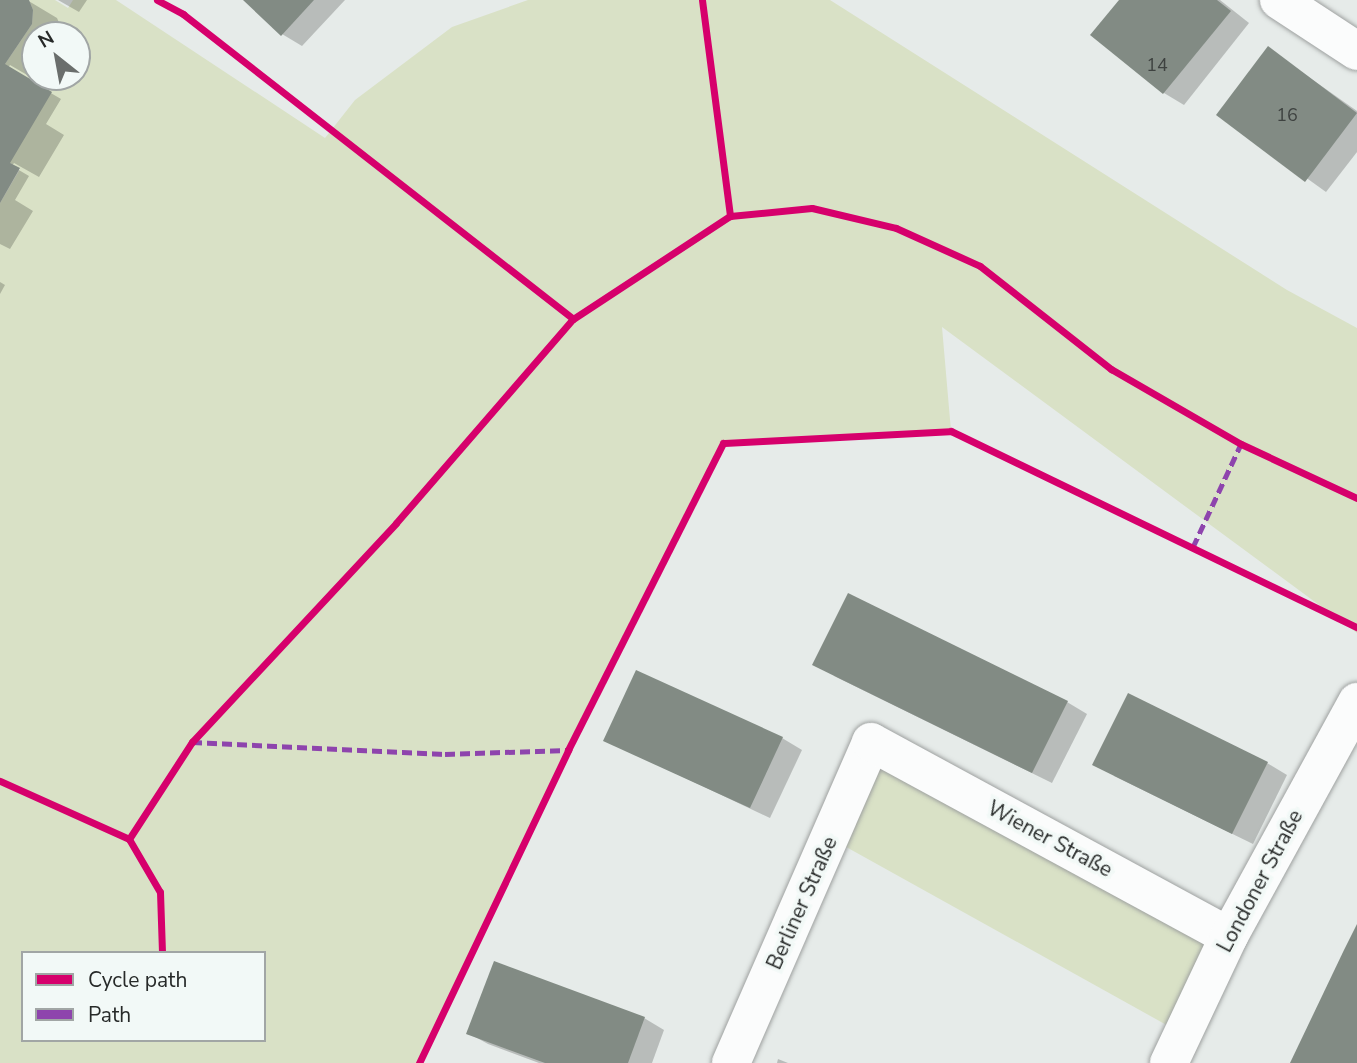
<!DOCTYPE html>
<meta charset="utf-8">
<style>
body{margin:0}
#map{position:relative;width:1357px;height:1063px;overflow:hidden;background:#e6ebe9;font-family:"Nunito Sans",sans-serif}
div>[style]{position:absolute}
.green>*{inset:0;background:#d9e1c6}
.shadow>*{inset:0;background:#0003}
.building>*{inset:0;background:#828b84}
.roads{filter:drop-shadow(0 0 2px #9ea1a0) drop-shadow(0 0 2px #9ea1a0)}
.minor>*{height:38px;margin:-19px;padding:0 19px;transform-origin:19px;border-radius:19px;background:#fbfcfc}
.quiet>*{height:5px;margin-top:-2.5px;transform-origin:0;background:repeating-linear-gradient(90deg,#8e44ad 0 10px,transparent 0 15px)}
.cycleway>*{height:7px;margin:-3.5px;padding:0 3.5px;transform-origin:3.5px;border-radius:3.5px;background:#d6006c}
span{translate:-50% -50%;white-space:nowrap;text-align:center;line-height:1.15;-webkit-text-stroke:7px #f2f9f7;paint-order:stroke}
.number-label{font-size:18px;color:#3e4240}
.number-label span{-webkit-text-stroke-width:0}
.street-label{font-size:21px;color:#272a29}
.legend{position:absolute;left:21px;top:951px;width:245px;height:91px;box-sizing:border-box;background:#f2f9f7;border:2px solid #a1a6a5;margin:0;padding:9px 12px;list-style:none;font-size:21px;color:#272a29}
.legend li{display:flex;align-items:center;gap:14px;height:35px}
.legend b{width:35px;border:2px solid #a1a6a5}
.north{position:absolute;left:21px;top:21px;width:70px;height:70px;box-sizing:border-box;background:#f2f9f7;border:2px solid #a1a6a5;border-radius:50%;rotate:329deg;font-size:19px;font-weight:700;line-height:28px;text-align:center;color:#272a29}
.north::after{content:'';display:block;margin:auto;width:24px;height:32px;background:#6a6e6c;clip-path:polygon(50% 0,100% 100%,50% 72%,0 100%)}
</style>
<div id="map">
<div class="green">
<div style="clip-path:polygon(evenodd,29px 0,55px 0,68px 8px,73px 0,116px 0,325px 138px,355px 100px,452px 27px,528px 0,830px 0,1287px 290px,1357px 328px,1357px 633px,942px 327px,951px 431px,723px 443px,568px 750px,419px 1063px,0 1063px,0 203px,20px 169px,10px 163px,5px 64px,32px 24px,33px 10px,29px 0,35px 35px,77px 35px,77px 77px,35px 77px,35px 35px,29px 0,23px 953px,264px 953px,264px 1040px,23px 1040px,23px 953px)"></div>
<div style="clip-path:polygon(871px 742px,1229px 936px,1181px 1033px,830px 838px)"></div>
</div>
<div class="shadow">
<div style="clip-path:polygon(0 0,27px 0,57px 18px,61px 27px,60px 35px,35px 35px,34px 79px,10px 65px,8px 68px,61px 99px,46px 124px,64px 135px,39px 177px,14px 163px,12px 166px,29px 176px,15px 200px,33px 211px,10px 249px,0 244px)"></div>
<div style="clip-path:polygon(58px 0,87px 0,79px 12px)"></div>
<div style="clip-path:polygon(245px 0,345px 0,302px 46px,282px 34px)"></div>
<div style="clip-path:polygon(1121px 0,1220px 0,1249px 23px,1184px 105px,1164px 93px,1092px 35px)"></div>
<div style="clip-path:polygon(1269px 49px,1357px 111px,1357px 152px,1326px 192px,1219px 115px)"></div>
<div style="clip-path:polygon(0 282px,5px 285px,0 294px)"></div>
<div style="clip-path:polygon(834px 676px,1067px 702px,1087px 714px,1052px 783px)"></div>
<div style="clip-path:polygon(782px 738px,802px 750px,770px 818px,605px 740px)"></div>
<div style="clip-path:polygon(1267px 763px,1287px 775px,1253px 844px,1114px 776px)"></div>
<div style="clip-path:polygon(644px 1018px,664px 1030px,652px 1063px,539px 1063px,488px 1044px,468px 1033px)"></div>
<div style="clip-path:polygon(778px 1059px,788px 1063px,777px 1063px)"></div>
</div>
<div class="building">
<div style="clip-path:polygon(0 0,29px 0,33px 10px,32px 24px,5px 64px,52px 92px,10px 163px,20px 168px,0 203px)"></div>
<div style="clip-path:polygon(243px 0,314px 0,281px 36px)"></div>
<div style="clip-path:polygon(1119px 0,1217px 0,1231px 11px,1163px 94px,1090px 35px)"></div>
<div style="clip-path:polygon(1268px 46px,1357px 113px,1305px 182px,1216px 115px)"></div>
<div style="clip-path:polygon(848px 593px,1068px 701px,1032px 773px,812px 665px)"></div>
<div style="clip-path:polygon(636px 670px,783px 737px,750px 808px,603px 741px)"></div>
<div style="clip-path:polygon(1128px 693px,1268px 762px,1232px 834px,1092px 765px)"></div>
<div style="clip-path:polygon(1357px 924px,1357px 1063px,1290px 1063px,1344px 950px)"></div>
<div style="clip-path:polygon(494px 961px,645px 1017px,628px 1063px,545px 1063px,466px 1034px)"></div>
</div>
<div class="roads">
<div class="minor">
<div style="left:1279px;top:0;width:93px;rotate:33.2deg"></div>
<div style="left:731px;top:1063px;width:350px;rotate:-66.4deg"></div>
<div style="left:871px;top:742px;width:407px;rotate:28.5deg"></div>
<div style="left:1169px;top:1063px;width:140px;rotate:-64.7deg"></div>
<div style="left:1229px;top:936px;width:267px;rotate:-61.3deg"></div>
</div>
</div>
<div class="quiet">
<div style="left:1193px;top:547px;width:114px;rotate:-65deg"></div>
<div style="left:192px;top:742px;width:253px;rotate:2.7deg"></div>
<div style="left:445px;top:754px;width:123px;rotate:-1.9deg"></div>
</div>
<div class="cycleway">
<div style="left:157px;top:0;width:30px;rotate:28deg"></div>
<div style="left:183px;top:14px;width:495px;rotate:38deg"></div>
<div style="left:702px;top:0;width:218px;rotate:82.6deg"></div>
<div style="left:0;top:781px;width:141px;rotate:24.2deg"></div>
<div style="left:129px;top:839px;width:61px;rotate:59.7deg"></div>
<div style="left:160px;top:892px;width:61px;rotate:88.1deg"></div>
<div style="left:129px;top:839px;width:116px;rotate:-57deg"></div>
<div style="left:192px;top:742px;width:299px;rotate:-47deg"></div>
<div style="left:396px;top:523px;width:270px;rotate:-49.1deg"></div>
<div style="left:573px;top:319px;width:188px;rotate:-33.3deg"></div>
<div style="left:730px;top:216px;width:82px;rotate:-5.6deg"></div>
<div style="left:812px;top:208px;width:86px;rotate:13.4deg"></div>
<div style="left:896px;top:228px;width:92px;rotate:24.3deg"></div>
<div style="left:980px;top:266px;width:167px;rotate:38.2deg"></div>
<div style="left:1111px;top:369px;width:150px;rotate:30deg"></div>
<div style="left:1241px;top:444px;width:128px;rotate:25deg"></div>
<div style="left:419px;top:1063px;width:347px;rotate:-64.5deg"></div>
<div style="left:568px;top:750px;width:344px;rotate:-63.2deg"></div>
<div style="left:723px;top:443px;width:228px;rotate:-3deg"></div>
<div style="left:951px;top:431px;width:451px;rotate:25.8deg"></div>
</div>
<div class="number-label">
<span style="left:1157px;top:65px">14</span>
<span style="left:1287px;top:115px">16</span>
</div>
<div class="street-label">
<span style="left:1050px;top:839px;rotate:28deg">Wiener Straße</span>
<span style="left:1260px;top:881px;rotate:-62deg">Londoner Straße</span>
<span style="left:802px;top:903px;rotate:-66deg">Berliner Straße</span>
</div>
<ul class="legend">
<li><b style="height:9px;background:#d6006c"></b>Cycle path</li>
<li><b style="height:9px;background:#8e44ad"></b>Path</li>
</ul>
<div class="north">N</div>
</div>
